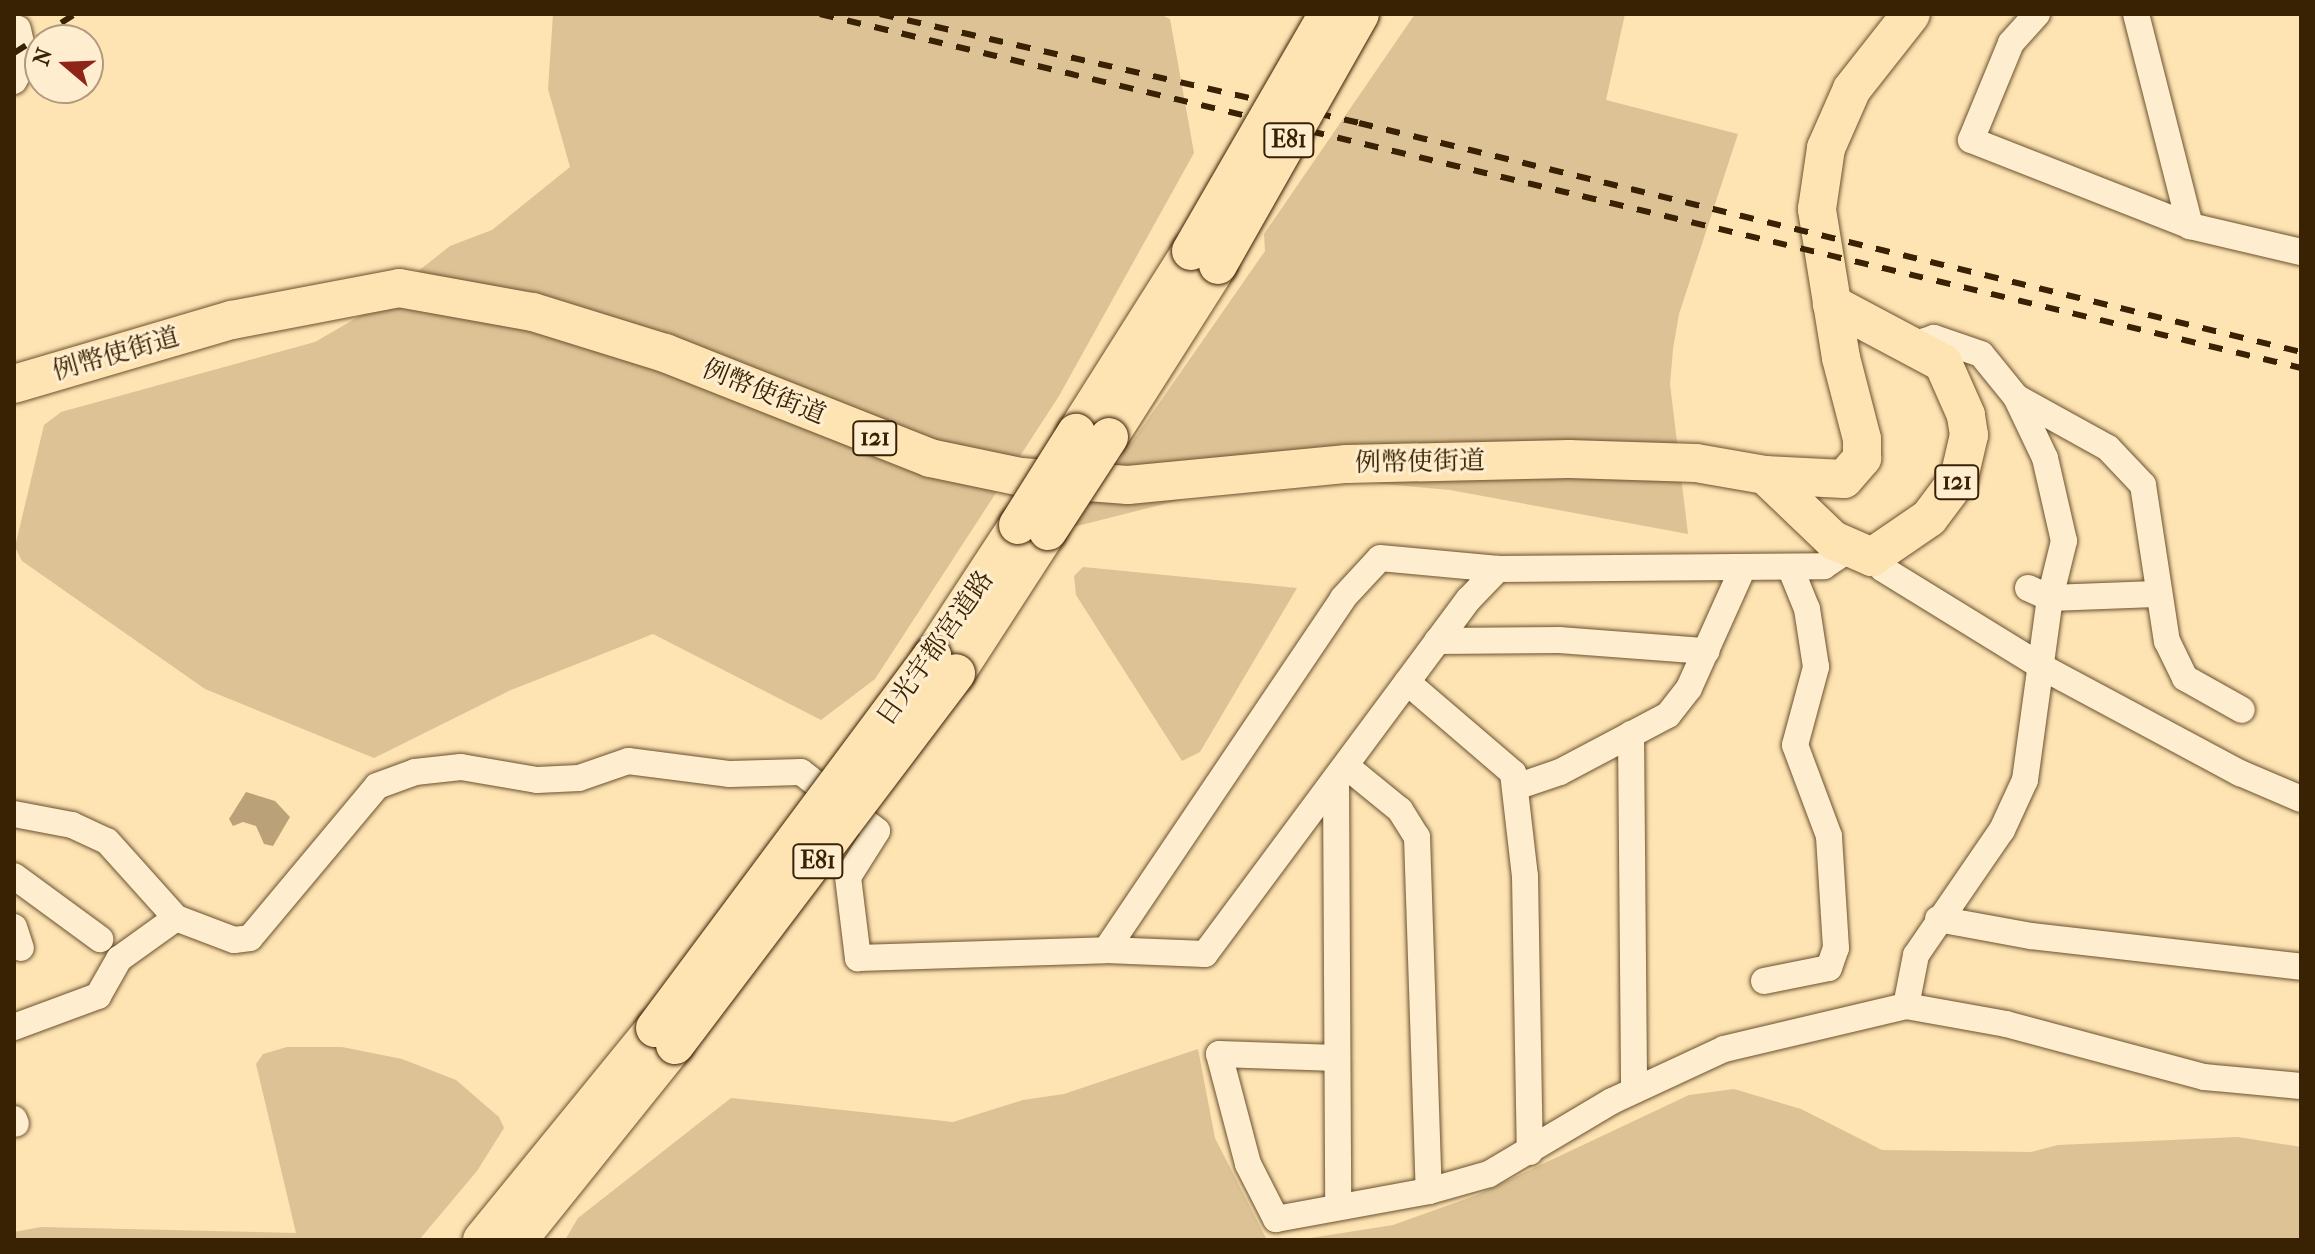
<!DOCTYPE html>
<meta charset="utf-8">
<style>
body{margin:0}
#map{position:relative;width:2315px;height:1254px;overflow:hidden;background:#fee3b3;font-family:"IM FELL French Canon","Noto Serif JP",serif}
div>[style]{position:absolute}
.green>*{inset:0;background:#ddc295}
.water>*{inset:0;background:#bba177}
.roads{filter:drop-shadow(0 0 2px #6a522f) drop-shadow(0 0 2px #6a522f)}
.minor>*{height:26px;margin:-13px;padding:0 13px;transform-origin:13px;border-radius:13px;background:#feedce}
.highway>*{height:38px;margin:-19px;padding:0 19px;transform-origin:19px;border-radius:19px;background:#fee3b3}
.rail>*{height:6px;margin-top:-3px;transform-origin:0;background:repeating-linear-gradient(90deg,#392103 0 14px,transparent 0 28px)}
.bridges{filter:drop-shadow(0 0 2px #392103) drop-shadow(0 0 2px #392103)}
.highway-bridge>*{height:38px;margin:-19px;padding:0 19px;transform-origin:19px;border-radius:19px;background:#fee3b3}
span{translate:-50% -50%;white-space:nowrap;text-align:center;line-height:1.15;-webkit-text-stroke:6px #feedce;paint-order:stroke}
.shield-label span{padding:2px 6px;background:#feedce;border:2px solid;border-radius:6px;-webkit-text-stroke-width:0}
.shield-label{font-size:24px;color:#392103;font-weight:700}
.street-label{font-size:26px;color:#392103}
.frame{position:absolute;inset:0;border:16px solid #392103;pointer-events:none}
.north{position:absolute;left:24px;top:24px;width:80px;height:80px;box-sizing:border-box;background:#feedce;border:2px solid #af9b7d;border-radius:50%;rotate:289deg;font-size:22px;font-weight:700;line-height:32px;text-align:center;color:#392103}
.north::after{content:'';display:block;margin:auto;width:28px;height:36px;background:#8f2418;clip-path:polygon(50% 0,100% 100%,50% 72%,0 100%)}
</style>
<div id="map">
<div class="green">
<div style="clip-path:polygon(553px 14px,1160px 14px,1170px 19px,1194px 153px,1059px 396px,875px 679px,821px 720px,653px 634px,511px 690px,374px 758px,205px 689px,22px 561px,15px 547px,44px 425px,61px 412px,315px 342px,365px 313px,450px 246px,492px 230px,570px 167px,548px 89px)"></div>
<div style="clip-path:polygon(1415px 14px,1625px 14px,1606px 100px,1738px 134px,1679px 314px,1673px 349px,1670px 384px,1688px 534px,1450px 490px,1316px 478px,1311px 467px,1073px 527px,1265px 251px,1264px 234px)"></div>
<div style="clip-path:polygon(1083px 567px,1297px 588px,1200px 752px,1182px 761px,1076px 595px,1074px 576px)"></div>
<div style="clip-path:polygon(287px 1047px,342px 1047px,402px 1059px,456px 1080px,499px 1117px,504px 1128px,477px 1171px,419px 1240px,14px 1240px,14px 1232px,41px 1227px,296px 1233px,256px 1064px,263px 1054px)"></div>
<div style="clip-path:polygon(1198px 1049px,1215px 1138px,1267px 1240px,565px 1240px,578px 1218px,731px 1098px,953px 1122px,1023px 1100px,1064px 1094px)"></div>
<div style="clip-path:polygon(1734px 1089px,1801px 1109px,1882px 1150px,2031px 1152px,2058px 1145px,2238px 1137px,2301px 1147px,2301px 1240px,1298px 1240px,1393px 1225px,1477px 1195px,1689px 1095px)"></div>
</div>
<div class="water">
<div style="clip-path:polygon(246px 792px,275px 801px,290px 817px,273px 846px,264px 844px,256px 826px,243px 822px,233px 826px,229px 819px)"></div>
</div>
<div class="roads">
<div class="minor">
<div style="left:2037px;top:14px;width:39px;rotate:132deg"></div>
<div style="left:2011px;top:43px;width:105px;rotate:112.4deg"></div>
<div style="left:1971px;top:140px;width:235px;rotate:21.4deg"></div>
<div style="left:2190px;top:226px;width:114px;rotate:13.2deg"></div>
<div style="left:2136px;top:14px;width:219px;rotate:75.7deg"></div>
<div style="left:14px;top:81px;width:24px;rotate:-62deg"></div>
<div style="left:25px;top:60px;width:32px;rotate:-103deg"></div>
<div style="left:2016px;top:397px;width:105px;rotate:29deg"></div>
<div style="left:2108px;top:448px;width:51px;rotate:46.6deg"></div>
<div style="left:2143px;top:485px;width:158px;rotate:81.3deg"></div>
<div style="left:2167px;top:641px;width:41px;rotate:64.1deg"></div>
<div style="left:2185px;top:678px;width:65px;rotate:29.3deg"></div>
<div style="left:1872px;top:557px;width:16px;rotate:47deg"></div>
<div style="left:1883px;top:569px;width:187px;rotate:31.6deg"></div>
<div style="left:2042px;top:667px;width:225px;rotate:28.2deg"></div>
<div style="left:2240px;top:773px;width:66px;rotate:23.1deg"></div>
<div style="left:2028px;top:588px;width:24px;rotate:24deg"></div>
<div style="left:2050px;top:598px;width:106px;rotate:-2.2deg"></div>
<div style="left:1437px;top:641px;width:122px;rotate:-0.5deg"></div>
<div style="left:1559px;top:640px;width:148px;rotate:4.3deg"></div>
<div style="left:1407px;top:682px;width:140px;rotate:40.6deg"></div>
<div style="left:1513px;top:773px;width:104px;rotate:83.4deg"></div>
<div style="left:1525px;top:876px;width:276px;rotate:89deg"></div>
<div style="left:1631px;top:734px;width:356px;rotate:89.5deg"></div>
<div style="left:1346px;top:766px;width:70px;rotate:39.2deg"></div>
<div style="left:1400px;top:810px;width:32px;rotate:58deg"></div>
<div style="left:1417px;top:837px;width:354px;rotate:88.1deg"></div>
<div style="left:1336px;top:779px;width:428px;rotate:89.7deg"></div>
<div style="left:1516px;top:787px;width:46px;rotate:-18.8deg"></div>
<div style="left:1560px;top:772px;width:122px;rotate:-27.8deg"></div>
<div style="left:1668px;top:715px;width:34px;rotate:-52deg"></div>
<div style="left:1689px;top:688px;width:132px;rotate:-65.8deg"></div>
<div style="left:14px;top:814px;width:59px;rotate:10.7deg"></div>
<div style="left:72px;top:825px;width:38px;rotate:25deg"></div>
<div style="left:107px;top:841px;width:103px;rotate:48.1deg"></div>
<div style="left:176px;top:918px;width:62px;rotate:20.8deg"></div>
<div style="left:234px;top:940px;width:16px;rotate:-7deg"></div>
<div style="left:250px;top:938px;width:198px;rotate:-50.1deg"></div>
<div style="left:377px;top:786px;width:40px;rotate:-20.2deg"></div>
<div style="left:415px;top:772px;width:46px;rotate:-6.2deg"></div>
<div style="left:461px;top:767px;width:77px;rotate:9.7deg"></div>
<div style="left:537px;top:780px;width:42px;rotate:-2.7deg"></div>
<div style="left:579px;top:778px;width:52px;rotate:-19.1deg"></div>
<div style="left:628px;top:761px;width:103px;rotate:7.3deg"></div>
<div style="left:730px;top:774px;width:71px;rotate:-1.6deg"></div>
<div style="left:801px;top:772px;width:96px;rotate:37.8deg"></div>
<div style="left:877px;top:831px;width:54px;rotate:122.2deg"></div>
<div style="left:848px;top:877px;width:82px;rotate:83deg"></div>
<div style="left:858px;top:958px;width:248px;rotate:-1.8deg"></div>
<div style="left:1106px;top:950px;width:99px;rotate:2.3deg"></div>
<div style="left:1205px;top:954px;width:442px;rotate:-53.4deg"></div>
<div style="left:1469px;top:599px;width:42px;rotate:-46deg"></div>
<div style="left:1498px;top:569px;width:326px;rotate:-0.5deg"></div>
<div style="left:1824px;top:566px;width:30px;rotate:-34deg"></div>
<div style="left:14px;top:876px;width:107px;rotate:36.2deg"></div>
<div style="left:1938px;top:919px;width:95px;rotate:10.4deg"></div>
<div style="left:2031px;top:936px;width:272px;rotate:6.5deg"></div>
<div style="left:14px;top:927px;width:22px;rotate:72deg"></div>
<div style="left:1106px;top:950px;width:424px;rotate:-56deg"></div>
<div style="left:1343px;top:598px;width:54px;rotate:-47.2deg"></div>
<div style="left:1380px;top:558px;width:119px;rotate:5.3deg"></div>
<div style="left:1764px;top:981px;width:66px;rotate:-11.3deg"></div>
<div style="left:1829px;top:968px;width:21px;rotate:-71deg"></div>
<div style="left:1836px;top:948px;width:112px;rotate:-93.6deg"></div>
<div style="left:1829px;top:836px;width:97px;rotate:-110.5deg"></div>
<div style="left:1795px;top:745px;width:81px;rotate:-74.9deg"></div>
<div style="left:1816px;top:667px;width:59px;rotate:-98.8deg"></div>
<div style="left:1807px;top:609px;width:45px;rotate:-112deg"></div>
<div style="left:1906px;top:1006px;width:52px;rotate:-78.9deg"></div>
<div style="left:1916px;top:955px;width:152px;rotate:-55.5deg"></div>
<div style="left:2002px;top:830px;width:55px;rotate:-65.3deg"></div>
<div style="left:2025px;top:780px;width:184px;rotate:-82.2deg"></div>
<div style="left:2050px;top:598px;width:59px;rotate:-76.2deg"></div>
<div style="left:2064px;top:541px;width:85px;rotate:-102.9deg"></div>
<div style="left:2045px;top:458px;width:68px;rotate:-115.4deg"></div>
<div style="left:2016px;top:397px;width:55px;rotate:-129.1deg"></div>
<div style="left:1981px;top:354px;width:50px;rotate:-161.2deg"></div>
<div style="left:1934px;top:338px;width:20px;rotate:162deg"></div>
<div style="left:14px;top:1027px;width:90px;rotate:-20.3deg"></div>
<div style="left:98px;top:996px;width:43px;rotate:-60.4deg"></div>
<div style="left:119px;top:959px;width:70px;rotate:-35.7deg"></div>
<div style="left:1337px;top:1058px;width:118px;rotate:-178.1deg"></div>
<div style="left:1219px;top:1054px;width:114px;rotate:75.2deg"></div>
<div style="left:1248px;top:1164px;width:62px;rotate:63deg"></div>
<div style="left:1276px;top:1219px;width:156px;rotate:-10.4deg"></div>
<div style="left:1429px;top:1191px;width:62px;rotate:-15.8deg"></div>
<div style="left:1489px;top:1174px;width:143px;rotate:-30.7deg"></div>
<div style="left:1612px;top:1101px;width:123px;rotate:-24.9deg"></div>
<div style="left:1724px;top:1049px;width:187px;rotate:-13.3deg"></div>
<div style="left:1906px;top:1006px;width:102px;rotate:10.2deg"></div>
<div style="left:2006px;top:1024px;width:205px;rotate:15deg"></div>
<div style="left:2204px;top:1077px;width:97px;rotate:5.3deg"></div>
<div style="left:14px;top:1119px;width:5px;rotate:68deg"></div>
</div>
<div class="highway">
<div style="left:14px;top:384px;width:227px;rotate:-16.4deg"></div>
<div style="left:232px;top:320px;width:170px;rotate:-10.8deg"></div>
<div style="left:399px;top:288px;width:136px;rotate:10.2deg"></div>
<div style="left:533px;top:312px;width:138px;rotate:17.3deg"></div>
<div style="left:665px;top:353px;width:285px;rotate:21.6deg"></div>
<div style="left:930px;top:458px;width:93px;rotate:11.8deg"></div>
<div style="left:1021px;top:477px;width:107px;rotate:4.3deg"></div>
<div style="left:1128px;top:485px;width:220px;rotate:-5.5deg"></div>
<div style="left:1347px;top:464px;width:222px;rotate:-1.3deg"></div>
<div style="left:1569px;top:459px;width:127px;rotate:1.8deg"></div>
<div style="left:1696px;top:463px;width:70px;rotate:9.9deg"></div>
<div style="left:1765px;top:475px;width:79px;rotate:2.9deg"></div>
<div style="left:1844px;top:479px;width:28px;rotate:-49deg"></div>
<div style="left:1862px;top:458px;width:19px;rotate:-90deg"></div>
<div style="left:1862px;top:439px;width:84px;rotate:-104.5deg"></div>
<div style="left:1841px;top:358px;width:151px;rotate:-99.2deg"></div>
<div style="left:1817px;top:209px;width:62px;rotate:-81.6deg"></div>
<div style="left:1826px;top:148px;width:64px;rotate:-66.2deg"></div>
<div style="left:1852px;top:89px;width:95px;rotate:-51.8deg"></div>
<div style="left:1076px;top:433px;width:215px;rotate:-57.7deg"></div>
<div style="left:1109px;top:437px;width:204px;rotate:-57.6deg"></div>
<div style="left:1765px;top:475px;width:94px;rotate:43.7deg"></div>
<div style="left:1833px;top:540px;width:43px;rotate:23.6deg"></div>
<div style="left:1872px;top:557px;width:69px;rotate:-34.4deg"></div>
<div style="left:1929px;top:518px;width:50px;rotate:-53.1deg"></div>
<div style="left:1959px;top:478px;width:44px;rotate:-76.9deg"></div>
<div style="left:1969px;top:435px;width:20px;rotate:-99deg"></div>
<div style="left:1966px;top:415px;width:57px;rotate:-113.9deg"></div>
<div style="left:1943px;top:363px;width:126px;rotate:-152deg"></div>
<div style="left:932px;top:656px;width:157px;rotate:-56.7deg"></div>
<div style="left:956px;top:673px;width:169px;rotate:-57.1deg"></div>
<div style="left:482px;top:1240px;width:274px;rotate:-50.8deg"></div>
<div style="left:518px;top:1240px;width:250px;rotate:-51.2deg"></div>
</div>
</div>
<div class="rail">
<div style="left:820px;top:14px;width:1523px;rotate:13.44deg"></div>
<div style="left:880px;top:14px;width:491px;rotate:12.8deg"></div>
<div style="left:1359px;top:123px;width:969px;rotate:13.66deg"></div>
<div style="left:14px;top:53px;width:72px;rotate:-32.6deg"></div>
</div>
<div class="bridges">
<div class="highway-bridge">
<div style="left:1191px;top:251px;width:274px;rotate:-60deg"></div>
<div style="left:1218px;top:265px;width:288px;rotate:-60.5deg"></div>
<div style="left:1018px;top:525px;width:109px;rotate:-57.8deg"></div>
<div style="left:1048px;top:531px;width:112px;rotate:-57deg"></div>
<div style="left:655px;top:1028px;width:464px;rotate:-53.3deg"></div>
<div style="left:675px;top:1045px;width:466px;rotate:-52.9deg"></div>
</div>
</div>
<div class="shield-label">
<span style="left:1289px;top:140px">E81</span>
<span style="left:875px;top:438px">121</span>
<span style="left:1957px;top:482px">121</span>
<span style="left:818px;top:861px">E81</span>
</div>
<div class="street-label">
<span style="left:116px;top:354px;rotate:-16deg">例幣使街道</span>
<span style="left:764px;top:392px;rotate:22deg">例幣使街道</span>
<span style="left:1420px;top:462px;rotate:-1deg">例幣使街道</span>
<span style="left:935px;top:648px;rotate:-55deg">日光宇都宮道路</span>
</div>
<div class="frame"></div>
<div class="north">N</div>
</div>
